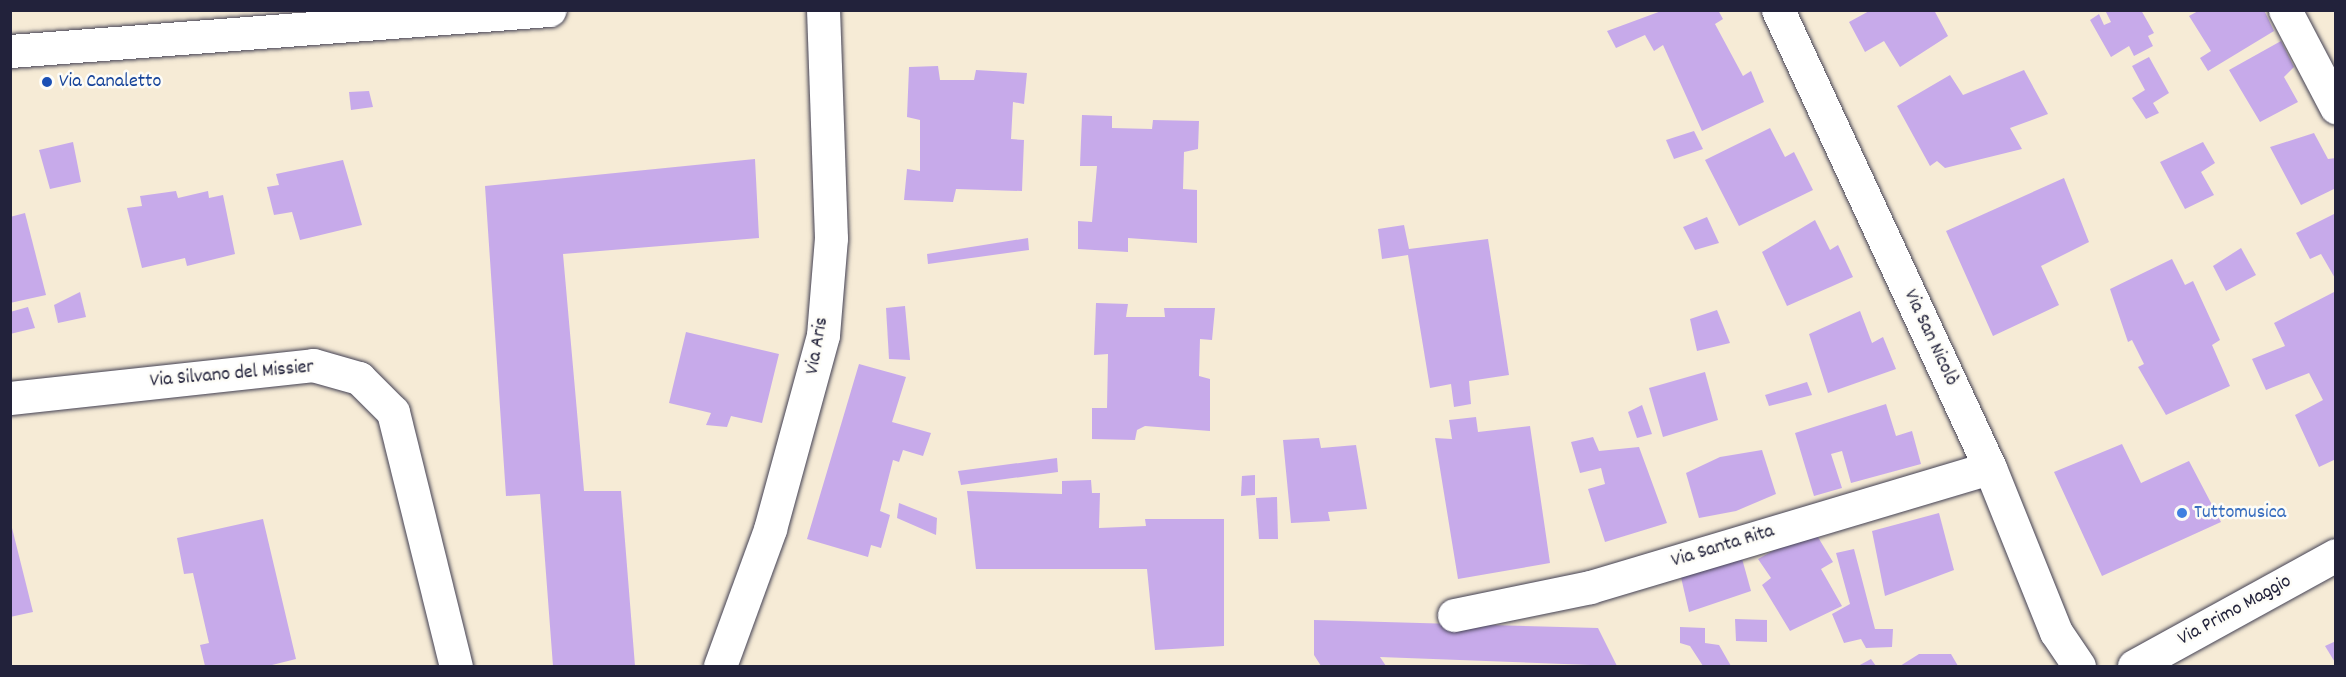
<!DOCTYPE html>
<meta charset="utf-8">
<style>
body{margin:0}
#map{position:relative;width:2346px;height:677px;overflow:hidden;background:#f6ebd6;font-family:Dekko,sans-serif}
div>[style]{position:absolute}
.building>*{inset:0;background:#c7aaea}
.roads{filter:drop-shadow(0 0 2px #424052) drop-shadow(0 0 2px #424052)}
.minor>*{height:33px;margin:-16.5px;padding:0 16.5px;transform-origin:16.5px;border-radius:16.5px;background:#fff}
.major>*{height:33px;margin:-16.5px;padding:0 16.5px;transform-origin:16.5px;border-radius:16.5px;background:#fff}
.dots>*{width:16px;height:16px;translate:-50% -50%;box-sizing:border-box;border:3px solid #fdfcf7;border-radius:50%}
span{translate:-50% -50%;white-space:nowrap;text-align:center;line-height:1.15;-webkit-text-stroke:5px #fdfcf7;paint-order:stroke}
.transit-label{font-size:20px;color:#164399}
.left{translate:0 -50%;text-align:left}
.street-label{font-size:20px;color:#22223b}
.shop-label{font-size:20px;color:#366cbe}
.frame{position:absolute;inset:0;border:12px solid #22223b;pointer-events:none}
</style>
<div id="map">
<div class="building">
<div style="clip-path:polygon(1664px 10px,1718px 10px,1723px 19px,1715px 24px,1743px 76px,1751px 71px,1764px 102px,1702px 131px,1663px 45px,1654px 51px,1645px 35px,1616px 48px,1607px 31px)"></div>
<div style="clip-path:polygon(1871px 10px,1934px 10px,1948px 36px,1900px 67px,1884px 41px,1865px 52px,1849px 22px)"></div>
<div style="clip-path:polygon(2105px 10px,2141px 10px,2154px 33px,2148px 36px,2153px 46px,2134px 56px,2129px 46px,2111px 57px,2090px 20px,2099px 14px,2104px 25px,2111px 22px)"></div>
<div style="clip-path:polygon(2200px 10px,2264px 10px,2274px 31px,2208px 71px,2200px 58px,2211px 51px,2189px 16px)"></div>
<div style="clip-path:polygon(2281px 41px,2294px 67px,2284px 77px,2298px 102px,2260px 122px,2229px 70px)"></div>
<div style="clip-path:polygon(2149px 57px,2169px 93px,2153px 103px,2159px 113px,2146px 119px,2132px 98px,2145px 90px,2132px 66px)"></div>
<div style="clip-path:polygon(938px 66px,940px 80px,974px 80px,976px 70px,1027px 73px,1024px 104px,1013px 102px,1011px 139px,1024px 140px,1022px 191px,956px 189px,953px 202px,904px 200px,907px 169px,920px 171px,920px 120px,907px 117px,909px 67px)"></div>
<div style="clip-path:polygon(2024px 70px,2048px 114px,2010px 128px,2022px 149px,1945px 168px,1937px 161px,1930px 166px,1897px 106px,1950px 75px,1963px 95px)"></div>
<div style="clip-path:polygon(369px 91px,373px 107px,351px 110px,349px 92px)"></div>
<div style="clip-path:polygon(1082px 115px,1112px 116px,1112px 128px,1152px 129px,1153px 120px,1199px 121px,1198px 149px,1184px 152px,1183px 189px,1197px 190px,1197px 243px,1128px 238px,1128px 252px,1078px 249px,1078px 221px,1092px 222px,1097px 166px,1080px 166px)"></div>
<div style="clip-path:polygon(1770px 128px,1785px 157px,1794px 152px,1813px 190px,1739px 226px,1705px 160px)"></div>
<div style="clip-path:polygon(1694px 131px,1703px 149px,1674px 159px,1666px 140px)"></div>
<div style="clip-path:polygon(2314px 133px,2328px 159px,2336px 158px,2336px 188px,2301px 205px,2270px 147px)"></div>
<div style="clip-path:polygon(73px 142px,81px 182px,50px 189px,39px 150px)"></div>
<div style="clip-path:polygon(2203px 142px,2215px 163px,2201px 172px,2214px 195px,2185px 209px,2160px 162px)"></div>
<div style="clip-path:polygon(755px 159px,759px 238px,563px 254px,584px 491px,621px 491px,635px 666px,553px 666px,540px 494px,506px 496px,485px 186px)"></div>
<div style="clip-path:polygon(343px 160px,362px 225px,300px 240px,292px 212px,274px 215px,267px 187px,279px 185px,276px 174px)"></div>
<div style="clip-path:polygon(2064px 178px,2089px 242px,2041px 266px,2059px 305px,1993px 336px,1946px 231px)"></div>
<div style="clip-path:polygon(176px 191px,178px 198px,208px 191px,209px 198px,223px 195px,235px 254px,187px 266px,185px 258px,142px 268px,127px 208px,142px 206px,140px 196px)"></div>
<div style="clip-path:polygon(25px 213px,46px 295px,10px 303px,10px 217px)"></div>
<div style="clip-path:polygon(2336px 213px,2336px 280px,2321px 254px,2310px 259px,2296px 233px)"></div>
<div style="clip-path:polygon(1707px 217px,1719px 243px,1695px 250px,1683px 227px)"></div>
<div style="clip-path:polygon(1815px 220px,1830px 250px,1838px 245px,1853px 277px,1787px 306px,1762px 252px)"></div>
<div style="clip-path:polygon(1404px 225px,1409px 249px,1488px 239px,1509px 375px,1469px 381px,1471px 404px,1454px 407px,1451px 384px,1430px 388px,1408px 255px,1382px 259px,1378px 229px)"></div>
<div style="clip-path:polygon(1028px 238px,1029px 250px,928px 264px,927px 254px)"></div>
<div style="clip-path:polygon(2241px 248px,2256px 275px,2226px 291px,2213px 266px)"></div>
<div style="clip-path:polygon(2172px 259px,2185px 285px,2193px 281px,2220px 340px,2212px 345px,2230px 386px,2166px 415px,2138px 367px,2144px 364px,2132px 340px,2128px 342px,2110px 289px)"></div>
<div style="clip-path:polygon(2336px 291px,2336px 459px,2319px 467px,2295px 415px,2323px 400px,2309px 373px,2266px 390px,2252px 359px,2285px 346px,2274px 323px)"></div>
<div style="clip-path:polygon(80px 292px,86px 317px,58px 323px,54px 305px)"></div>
<div style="clip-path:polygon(1096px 303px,1128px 304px,1126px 317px,1165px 317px,1164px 308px,1215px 308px,1212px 340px,1200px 339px,1199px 376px,1210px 379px,1210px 431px,1145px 426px,1137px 430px,1135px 440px,1092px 439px,1092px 408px,1107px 408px,1108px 354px,1094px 355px)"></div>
<div style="clip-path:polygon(905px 306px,910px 360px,889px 359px,886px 308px)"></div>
<div style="clip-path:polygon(28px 307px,35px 328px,10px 334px,10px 312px)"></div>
<div style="clip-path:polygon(1717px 310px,1730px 343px,1697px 351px,1690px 319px)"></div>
<div style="clip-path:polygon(1860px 311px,1872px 343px,1883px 337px,1896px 369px,1828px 393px,1809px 334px)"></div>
<div style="clip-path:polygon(686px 332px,779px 354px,762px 423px,731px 416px,727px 427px,706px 425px,711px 413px,669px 403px)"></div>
<div style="clip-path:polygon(859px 364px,906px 377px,892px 422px,931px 433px,923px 456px,903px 450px,899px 462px,893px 460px,880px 511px,890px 515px,881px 548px,871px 545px,868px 557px,807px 539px)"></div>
<div style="clip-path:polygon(1705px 372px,1718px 420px,1663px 437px,1649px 388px)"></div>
<div style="clip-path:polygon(1807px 382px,1812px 395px,1769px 406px,1765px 395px)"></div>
<div style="clip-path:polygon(1886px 404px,1896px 436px,1912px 431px,1921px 464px,1851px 483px,1842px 451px,1831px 454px,1842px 488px,1814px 496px,1795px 433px)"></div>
<div style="clip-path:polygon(1642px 405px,1652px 434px,1637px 438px,1628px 412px)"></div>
<div style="clip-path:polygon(1476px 417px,1478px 432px,1530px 426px,1550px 563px,1458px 579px,1435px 438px,1452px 439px,1449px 420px)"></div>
<div style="clip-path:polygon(1593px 437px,1599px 451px,1639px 447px,1667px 523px,1605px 542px,1588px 489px,1605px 484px,1601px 468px,1580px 473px,1571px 442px)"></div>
<div style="clip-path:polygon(1319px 438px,1321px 448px,1356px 445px,1367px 509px,1328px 512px,1330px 521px,1291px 523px,1283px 440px)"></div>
<div style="clip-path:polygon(2122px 444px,2141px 483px,2189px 461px,2221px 522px,2102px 576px,2054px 472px)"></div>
<div style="clip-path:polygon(1762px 450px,1776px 494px,1736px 511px,1699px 518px,1686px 473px,1720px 457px)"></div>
<div style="clip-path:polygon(1057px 458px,1058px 472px,961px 485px,958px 471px)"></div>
<div style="clip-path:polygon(1255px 475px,1255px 495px,1241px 496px,1242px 476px)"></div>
<div style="clip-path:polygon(1091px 480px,1092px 493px,1100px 493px,1099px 528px,1146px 526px,1145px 519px,1224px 519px,1224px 646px,1155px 650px,1147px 569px,976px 569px,967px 491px,1062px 494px,1062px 481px)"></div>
<div style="clip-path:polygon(1277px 497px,1278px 539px,1259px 539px,1256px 498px)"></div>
<div style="clip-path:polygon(899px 503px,937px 518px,936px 535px,897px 518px)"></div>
<div style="clip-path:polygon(1939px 513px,1954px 570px,1885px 596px,1872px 531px)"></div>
<div style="clip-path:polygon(263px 519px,296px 659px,268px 666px,205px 666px,200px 645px,209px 643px,193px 573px,184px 574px,177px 538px)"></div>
<div style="clip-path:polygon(10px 520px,33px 612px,10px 617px)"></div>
<div style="clip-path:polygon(1813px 529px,1833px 562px,1821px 569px,1842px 606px,1790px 631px,1762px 585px,1771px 578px,1758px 559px)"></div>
<div style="clip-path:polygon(1854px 549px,1875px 629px,1893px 629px,1892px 647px,1866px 648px,1861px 639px,1844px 643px,1832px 614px,1850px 604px,1836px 553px)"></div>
<div style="clip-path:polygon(1741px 555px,1751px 591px,1689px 612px,1680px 573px)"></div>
<div style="clip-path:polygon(1735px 619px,1767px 620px,1767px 642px,1736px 641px)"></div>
<div style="clip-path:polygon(1314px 620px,1598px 628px,1617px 666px,1380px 657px,1386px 666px,1321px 666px,1314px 655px)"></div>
<div style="clip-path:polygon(1680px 627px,1705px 628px,1705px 643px,1719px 645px,1731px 666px,1703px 666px,1690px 646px,1680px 643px)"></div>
<div style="clip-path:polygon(2336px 641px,2336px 664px,2325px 646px)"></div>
<div style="clip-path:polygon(1919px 654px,1951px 654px,1958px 666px,1900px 666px)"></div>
<div style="clip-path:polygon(1871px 659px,1876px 666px,1858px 666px)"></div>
</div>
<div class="roads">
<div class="minor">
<div style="left:1778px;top:10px;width:505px;rotate:65.16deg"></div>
<div style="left:1990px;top:468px;width:177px;rotate:68.1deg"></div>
<div style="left:2056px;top:632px;width:41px;rotate:55.9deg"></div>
<div style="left:2285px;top:10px;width:110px;rotate:62.3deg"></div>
<div style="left:10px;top:51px;width:541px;rotate:-4.35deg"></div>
<div style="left:10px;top:398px;width:305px;rotate:-6.2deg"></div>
<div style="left:313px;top:365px;width:48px;rotate:15.8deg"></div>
<div style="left:359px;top:378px;width:48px;rotate:45deg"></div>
<div style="left:393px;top:412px;width:262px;rotate:76.1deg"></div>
<div style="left:1454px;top:615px;width:139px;rotate:-11.6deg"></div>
<div style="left:1590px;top:587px;width:417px;rotate:-16.6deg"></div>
<div style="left:720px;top:666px;width:146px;rotate:-69.9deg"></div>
<div style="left:770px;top:529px;width:201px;rotate:-74.7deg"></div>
<div style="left:823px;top:335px;width:97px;rotate:-85.3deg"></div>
<div style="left:831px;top:238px;width:228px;rotate:-92deg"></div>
</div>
<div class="major">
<div style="left:2134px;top:666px;width:230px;rotate:-28.8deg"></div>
</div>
</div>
<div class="dots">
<div style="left:47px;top:82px;background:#1a4fb4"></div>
<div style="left:2182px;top:513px;background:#3f7fe0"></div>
</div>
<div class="transit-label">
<span class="left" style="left:59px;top:82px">Via Canaletto</span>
</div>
<div class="street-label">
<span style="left:1930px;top:338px;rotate:65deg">Via San Nicolò</span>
<span style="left:818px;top:346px;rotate:-80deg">Via Aris</span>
<span style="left:232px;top:375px;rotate:-5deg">Via Silvano del Missier</span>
<span style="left:1723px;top:547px;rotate:-17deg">Via Santa Rita</span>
<span style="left:2235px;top:611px;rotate:-29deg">Via Primo Maggio</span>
</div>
<div class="shop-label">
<span class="left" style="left:2194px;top:513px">Tuttomusica</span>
</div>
<div class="frame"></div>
</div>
